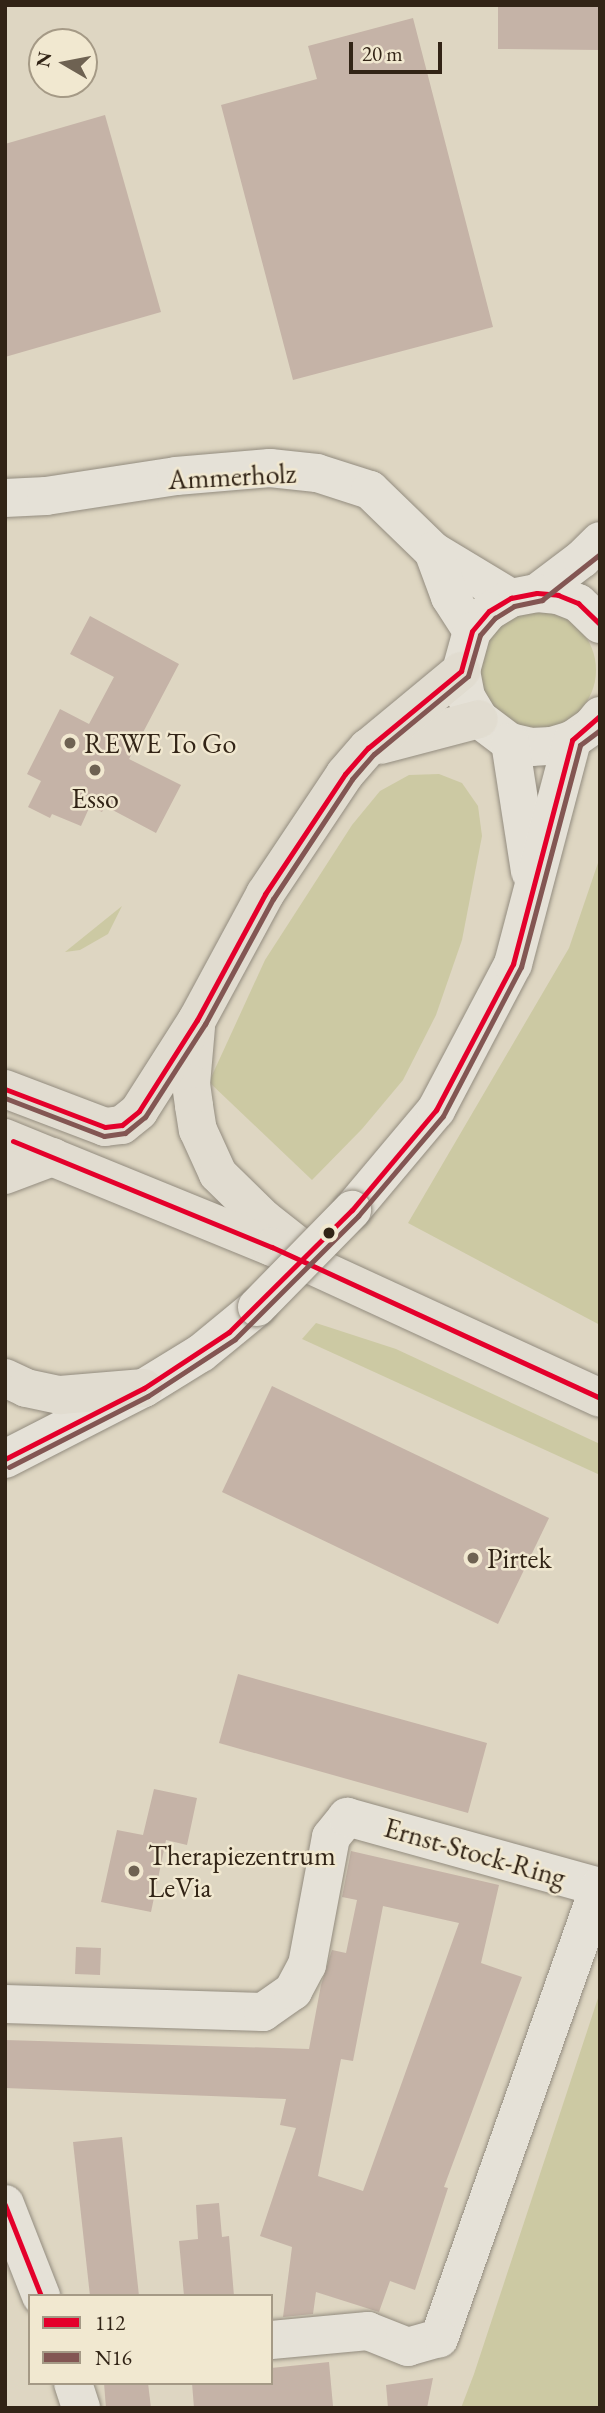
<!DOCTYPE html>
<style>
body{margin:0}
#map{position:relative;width:605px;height:2413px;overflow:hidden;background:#ded6c2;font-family:"EB Garamond",serif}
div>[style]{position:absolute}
.green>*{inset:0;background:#ccc9a3}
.round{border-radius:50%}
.building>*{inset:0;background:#c5b3a7}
.roads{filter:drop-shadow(0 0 2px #938c7f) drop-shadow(0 0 2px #938c7f)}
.minor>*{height:38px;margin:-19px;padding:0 19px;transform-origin:19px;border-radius:19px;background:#e5e1d7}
.highway>*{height:38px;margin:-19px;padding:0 19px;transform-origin:19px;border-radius:19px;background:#e1dcd0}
.bridges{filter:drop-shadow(0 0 2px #938c7f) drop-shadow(0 0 2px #938c7f)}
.minor-bridge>*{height:38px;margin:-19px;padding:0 19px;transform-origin:19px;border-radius:19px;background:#e5e1d7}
.bus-1>*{height:5px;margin:-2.5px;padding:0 2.5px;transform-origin:2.5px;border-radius:2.5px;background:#e4002b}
.bus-2>*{height:5px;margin:-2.5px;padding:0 2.5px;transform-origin:2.5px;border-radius:2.5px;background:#835653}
.dots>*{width:19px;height:19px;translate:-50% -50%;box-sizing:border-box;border:4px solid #f1e8d0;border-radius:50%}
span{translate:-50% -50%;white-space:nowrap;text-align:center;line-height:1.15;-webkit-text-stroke:5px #f1e8d0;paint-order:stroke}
.street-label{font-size:28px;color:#322416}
.poi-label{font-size:28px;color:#322416}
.left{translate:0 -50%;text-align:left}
.frame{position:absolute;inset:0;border:7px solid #322416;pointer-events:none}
.legend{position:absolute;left:28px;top:2294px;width:245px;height:91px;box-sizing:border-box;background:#f1e8d0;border:2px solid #a59a86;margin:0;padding:9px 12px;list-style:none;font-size:21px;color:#322416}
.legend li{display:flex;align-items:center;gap:14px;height:35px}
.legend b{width:35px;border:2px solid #a59a86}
.north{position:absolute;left:28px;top:28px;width:70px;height:70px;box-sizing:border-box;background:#f1e8d0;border:2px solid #a59a86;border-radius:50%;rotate:280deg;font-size:19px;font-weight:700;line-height:28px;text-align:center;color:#322416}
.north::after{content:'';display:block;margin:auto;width:24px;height:32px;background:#6e6252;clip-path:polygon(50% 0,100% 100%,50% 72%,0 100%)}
.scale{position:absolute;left:349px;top:42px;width:93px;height:32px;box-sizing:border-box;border:4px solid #322416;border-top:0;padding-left:9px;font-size:21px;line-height:24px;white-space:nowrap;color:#322416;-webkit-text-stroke:5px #f1e8d0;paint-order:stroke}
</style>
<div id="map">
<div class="green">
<div class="round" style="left:478px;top:611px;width:118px;height:118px"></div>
<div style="clip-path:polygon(439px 774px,462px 783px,478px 806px,482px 836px,462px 940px,436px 1015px,403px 1080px,362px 1129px,312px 1180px,209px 1082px,265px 960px,352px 825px,380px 791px,409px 775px)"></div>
<div style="clip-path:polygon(600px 857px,600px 1325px,408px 1223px,569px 948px)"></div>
<div style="clip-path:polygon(122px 906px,108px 934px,80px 950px,65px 952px)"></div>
<div style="clip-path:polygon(316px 1323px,396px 1349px,600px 1444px,600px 1475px,302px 1339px)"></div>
<div style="clip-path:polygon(600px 1992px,600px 2408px,461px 2408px,474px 2374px)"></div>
</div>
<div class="building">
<div style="clip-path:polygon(498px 5px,600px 5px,600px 50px,498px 49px)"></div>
<div style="clip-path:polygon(413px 18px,493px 327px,293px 380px,221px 105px,317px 79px,308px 46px)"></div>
<div style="clip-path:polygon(105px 115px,161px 312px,5px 357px,5px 144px)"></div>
<div style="clip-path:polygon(90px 616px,179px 664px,129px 759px,181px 785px,156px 833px,105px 806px,102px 812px,90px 806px,81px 826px,52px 814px,50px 818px,28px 807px,41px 781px,27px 774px,60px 709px,89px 724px,114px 677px,70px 654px)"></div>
<div style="clip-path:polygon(272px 1386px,549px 1518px,498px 1624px,222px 1492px)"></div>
<div style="clip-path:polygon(238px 1674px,487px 1743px,468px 1813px,219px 1743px)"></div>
<div style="clip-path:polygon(154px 1789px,197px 1798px,187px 1845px,166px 1840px,151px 1912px,101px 1902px,117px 1830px,143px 1835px)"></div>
<div style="clip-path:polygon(evenodd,351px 1851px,499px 1885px,481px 1963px,522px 1977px,444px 2187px,448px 2188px,415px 2290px,390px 2281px,379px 2312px,316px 2292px,313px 2314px,283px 2317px,292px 2247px,260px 2236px,296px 2128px,280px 2125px,286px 2099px,5px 2088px,5px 2040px,309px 2049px,321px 1985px,332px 1950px,346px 1953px,357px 1900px,342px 1897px,351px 1851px,383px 1906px,459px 1923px,363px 2191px,318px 2176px,341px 2059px,353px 2061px,383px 1906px)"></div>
<div style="clip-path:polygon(76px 1947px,101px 1948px,100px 1975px,75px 1974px)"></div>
<div style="clip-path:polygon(122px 2137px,139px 2296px,90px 2296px,73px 2142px)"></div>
<div style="clip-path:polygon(219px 2203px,222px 2237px,229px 2236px,234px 2296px,184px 2296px,179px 2241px,198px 2239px,196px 2205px)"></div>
<div style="clip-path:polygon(329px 2362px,333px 2406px,194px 2408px,192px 2383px,271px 2383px,271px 2368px)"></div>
<div style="clip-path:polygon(433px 2378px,427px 2408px,388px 2408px,386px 2385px)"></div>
<div style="clip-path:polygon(104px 2383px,148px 2383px,151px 2408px,106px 2408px)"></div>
</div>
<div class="roads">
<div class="minor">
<div style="left:5px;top:498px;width:41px;rotate:-2.8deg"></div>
<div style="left:46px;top:496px;width:132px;rotate:-8.7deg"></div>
<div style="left:176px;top:476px;width:94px;rotate:-4.9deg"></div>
<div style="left:270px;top:468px;width:47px;rotate:6.1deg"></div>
<div style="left:317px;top:473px;width:56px;rotate:17.8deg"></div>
<div style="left:370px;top:490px;width:88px;rotate:44.1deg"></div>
<div style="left:433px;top:551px;width:91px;rotate:31.1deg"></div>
<div style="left:433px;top:551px;width:49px;rotate:69.7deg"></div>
<div style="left:450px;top:597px;width:40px;rotate:57.1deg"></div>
<div style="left:537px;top:593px;width:56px;rotate:-37.1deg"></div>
<div style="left:582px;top:559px;width:25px;rotate:-45deg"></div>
<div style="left:600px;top:624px;width:30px;rotate:-136deg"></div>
<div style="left:578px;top:603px;width:22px;rotate:-158deg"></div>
<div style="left:558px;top:595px;width:21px;rotate:-175deg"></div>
<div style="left:537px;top:593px;width:26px;rotate:169deg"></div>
<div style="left:511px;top:598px;width:26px;rotate:149deg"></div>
<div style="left:489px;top:611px;width:26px;rotate:130deg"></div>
<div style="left:472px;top:631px;width:41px;rotate:105.4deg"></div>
<div style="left:461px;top:671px;width:26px;rotate:79deg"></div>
<div style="left:466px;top:697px;width:26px;rotate:59deg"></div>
<div style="left:479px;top:719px;width:39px;rotate:37deg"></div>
<div style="left:510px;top:742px;width:22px;rotate:13deg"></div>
<div style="left:531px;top:747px;width:21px;rotate:-3deg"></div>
<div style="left:552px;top:746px;width:21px;rotate:-17deg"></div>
<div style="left:572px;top:740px;width:24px;rotate:-35deg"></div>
<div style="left:592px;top:726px;width:13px;rotate:-51deg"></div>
<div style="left:510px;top:742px;width:131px;rotate:81.2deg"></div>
<div style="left:352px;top:1210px;width:131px;rotate:-50deg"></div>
<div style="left:436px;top:1110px;width:165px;rotate:-62.2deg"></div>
<div style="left:513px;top:964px;width:232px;rotate:-75.2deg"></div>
<div style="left:5px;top:1459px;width:156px;rotate:-27.1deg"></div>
<div style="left:144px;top:1388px;width:67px;rotate:-31.6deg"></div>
<div style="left:201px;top:1353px;width:72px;rotate:-39.4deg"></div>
<div style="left:5px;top:2004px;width:258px;rotate:1.8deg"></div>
<div style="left:263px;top:2012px;width:37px;rotate:-35deg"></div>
<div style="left:293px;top:1991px;width:30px;rotate:-62deg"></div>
<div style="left:307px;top:1965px;width:130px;rotate:-79.4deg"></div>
<div style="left:331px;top:1837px;width:26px;rotate:-51deg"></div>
<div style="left:347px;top:1817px;width:262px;rotate:15.5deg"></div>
<div style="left:599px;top:1887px;width:479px;rotate:109.5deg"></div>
<div style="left:439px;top:2338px;width:32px;rotate:164deg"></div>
<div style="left:408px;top:2347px;width:43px;rotate:-158.2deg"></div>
<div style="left:368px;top:2331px;width:97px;rotate:174.7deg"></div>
<div style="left:5px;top:2204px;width:99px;rotate:68.6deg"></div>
<div style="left:73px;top:2383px;width:26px;rotate:72deg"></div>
</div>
<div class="highway">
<div style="left:380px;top:745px;width:102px;rotate:-14.7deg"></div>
<div style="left:196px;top:1027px;width:57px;rotate:95deg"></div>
<div style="left:191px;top:1084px;width:22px;rotate:82deg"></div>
<div style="left:194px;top:1106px;width:24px;rotate:81deg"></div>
<div style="left:198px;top:1130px;width:48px;rotate:65.6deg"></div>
<div style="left:218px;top:1174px;width:64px;rotate:44.4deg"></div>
<div style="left:264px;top:1219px;width:42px;rotate:38.2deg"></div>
<div style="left:5px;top:1089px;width:107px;rotate:20.8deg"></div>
<div style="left:105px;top:1127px;width:17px;rotate:-7deg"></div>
<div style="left:122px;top:1125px;width:22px;rotate:-39deg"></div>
<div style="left:139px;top:1111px;width:108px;rotate:-57.5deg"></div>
<div style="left:197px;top:1020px;width:143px;rotate:-61.6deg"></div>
<div style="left:265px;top:894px;width:144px;rotate:-56.3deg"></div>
<div style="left:345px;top:774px;width:35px;rotate:-49deg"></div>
<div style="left:368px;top:748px;width:121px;rotate:-39.6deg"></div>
<div style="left:5px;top:1138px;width:288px;rotate:22.2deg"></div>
<div style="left:272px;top:1247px;width:361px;rotate:24.7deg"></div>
<div style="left:5px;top:1175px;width:51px;rotate:-20.6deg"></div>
<div style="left:5px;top:1378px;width:23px;rotate:25deg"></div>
<div style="left:26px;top:1388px;width:35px;rotate:12deg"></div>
<div style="left:60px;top:1395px;width:84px;rotate:-4.8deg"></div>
</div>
</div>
<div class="bridges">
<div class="minor-bridge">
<div style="left:257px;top:1307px;width:136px;rotate:-45.6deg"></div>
</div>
</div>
<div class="bus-1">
<div style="left:5px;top:1089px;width:107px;rotate:20.8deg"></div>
<div style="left:105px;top:1127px;width:17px;rotate:-7deg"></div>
<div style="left:122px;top:1125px;width:22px;rotate:-39deg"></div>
<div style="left:139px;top:1111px;width:108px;rotate:-57.5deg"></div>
<div style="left:197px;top:1020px;width:143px;rotate:-61.6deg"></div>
<div style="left:265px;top:894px;width:144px;rotate:-56.3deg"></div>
<div style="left:345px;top:774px;width:35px;rotate:-49deg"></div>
<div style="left:368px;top:748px;width:121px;rotate:-39.6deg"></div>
<div style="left:461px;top:671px;width:41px;rotate:-74.6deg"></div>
<div style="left:472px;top:631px;width:26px;rotate:-50deg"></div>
<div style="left:489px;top:611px;width:26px;rotate:-31deg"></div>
<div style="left:511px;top:598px;width:26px;rotate:-11deg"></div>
<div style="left:537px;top:593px;width:21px;rotate:5deg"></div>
<div style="left:558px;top:595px;width:22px;rotate:22deg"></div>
<div style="left:578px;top:603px;width:30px;rotate:44deg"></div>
<div style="left:13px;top:1141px;width:280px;rotate:22.3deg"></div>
<div style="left:272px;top:1247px;width:361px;rotate:24.7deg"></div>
<div style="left:5px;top:1459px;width:156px;rotate:-27.1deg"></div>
<div style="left:144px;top:1388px;width:102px;rotate:-33.4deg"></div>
<div style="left:229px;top:1332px;width:173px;rotate:-44.8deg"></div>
<div style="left:352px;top:1210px;width:131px;rotate:-50deg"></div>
<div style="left:436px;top:1110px;width:165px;rotate:-62.2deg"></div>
<div style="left:513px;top:964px;width:232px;rotate:-75.2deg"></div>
<div style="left:572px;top:740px;width:37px;rotate:-41deg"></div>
<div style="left:5px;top:2205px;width:98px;rotate:68.4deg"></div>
</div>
<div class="bus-2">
<div style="left:5px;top:1098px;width:106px;rotate:21deg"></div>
<div style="left:104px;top:1136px;width:21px;rotate:-8deg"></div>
<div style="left:125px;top:1133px;width:26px;rotate:-39deg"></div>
<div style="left:145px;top:1117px;width:111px;rotate:-57.2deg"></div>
<div style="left:205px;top:1024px;width:142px;rotate:-61.5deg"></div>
<div style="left:273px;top:899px;width:144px;rotate:-56.6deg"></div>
<div style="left:352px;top:779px;width:33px;rotate:-49deg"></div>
<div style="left:374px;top:754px;width:122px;rotate:-39.7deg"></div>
<div style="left:468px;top:676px;width:43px;rotate:-73.7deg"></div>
<div style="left:480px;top:635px;width:23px;rotate:-49deg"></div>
<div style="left:495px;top:618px;width:22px;rotate:-32deg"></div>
<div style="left:514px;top:606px;width:29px;rotate:-12deg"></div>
<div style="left:542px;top:600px;width:74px;rotate:-38.4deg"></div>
<div style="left:9px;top:1467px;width:156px;rotate:-27.1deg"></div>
<div style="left:148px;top:1396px;width:104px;rotate:-33.2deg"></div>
<div style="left:235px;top:1339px;width:174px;rotate:-45deg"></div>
<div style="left:358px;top:1216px;width:131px;rotate:-49.6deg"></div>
<div style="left:443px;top:1116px;width:168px;rotate:-62.4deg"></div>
<div style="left:521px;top:967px;width:230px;rotate:-75.1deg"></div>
<div style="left:580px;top:745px;width:25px;rotate:-37deg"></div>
</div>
<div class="dots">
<div style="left:70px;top:743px;background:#6e6252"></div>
<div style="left:95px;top:770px;background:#6e6252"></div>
<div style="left:329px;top:1233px;background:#322416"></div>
<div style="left:473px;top:1558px;background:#6e6252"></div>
<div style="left:134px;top:1871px;background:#6e6252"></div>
</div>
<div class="street-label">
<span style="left:232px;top:476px;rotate:-3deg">Ammerholz</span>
<span style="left:475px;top:1852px;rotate:16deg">Ernst-Stock-Ring</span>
</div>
<div class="poi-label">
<span class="left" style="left:84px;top:743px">REWE To Go</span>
<span style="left:95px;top:798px">Esso</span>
<span class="left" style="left:487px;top:1558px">Pirtek</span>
<span class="left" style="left:148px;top:1871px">Therapiezentrum<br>LeVia</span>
</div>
<div class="frame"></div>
<ul class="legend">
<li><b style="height:9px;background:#e4002b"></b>112</li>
<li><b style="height:9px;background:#835653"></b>N16</li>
</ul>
<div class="north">N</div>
<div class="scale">20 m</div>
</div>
